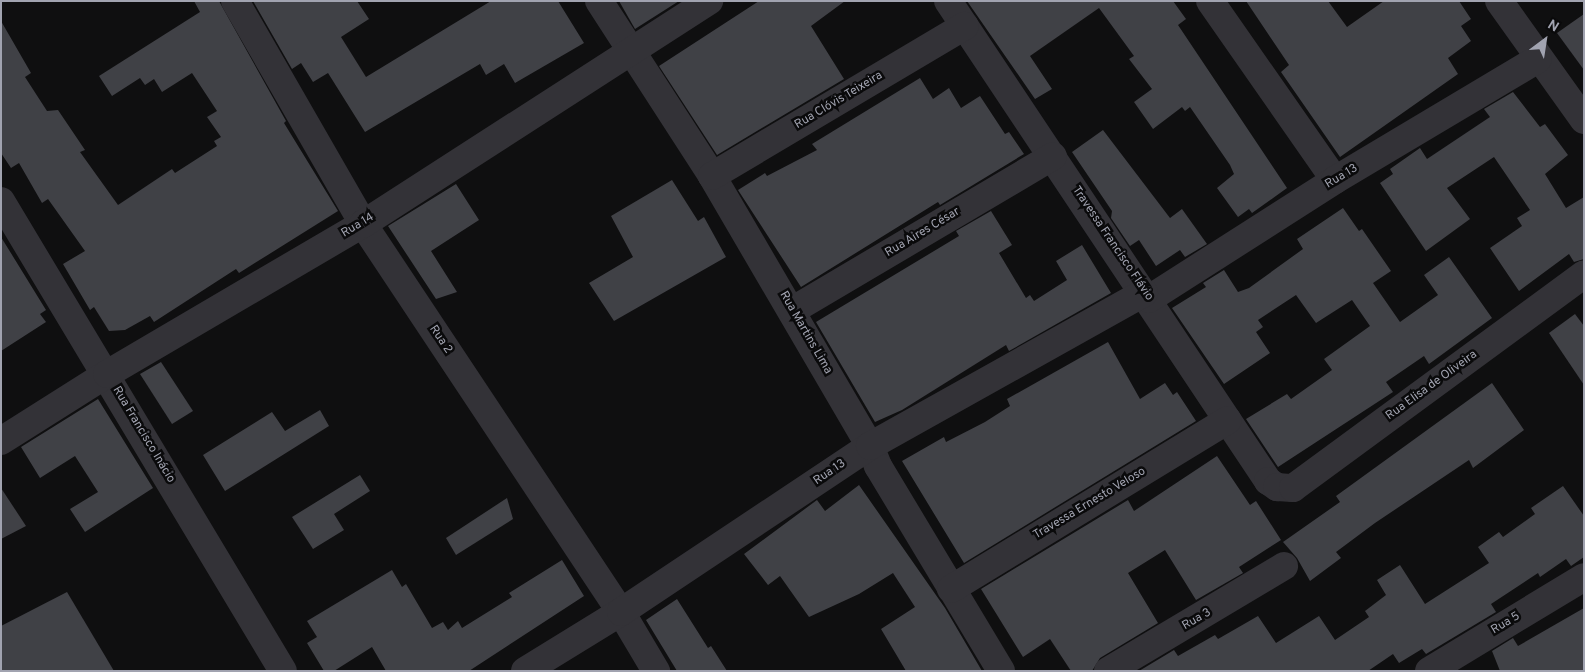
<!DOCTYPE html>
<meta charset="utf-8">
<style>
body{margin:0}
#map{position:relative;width:1585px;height:672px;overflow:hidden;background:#0f0f10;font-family:Overpass,sans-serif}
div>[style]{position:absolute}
.building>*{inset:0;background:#404146}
.minor>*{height:28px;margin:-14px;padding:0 14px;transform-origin:14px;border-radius:14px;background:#333237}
span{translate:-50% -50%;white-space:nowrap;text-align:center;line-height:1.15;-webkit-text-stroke:5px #0a0a0b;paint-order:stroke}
.street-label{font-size:12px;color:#a1a3b0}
.frame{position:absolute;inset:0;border:2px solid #a1a3b0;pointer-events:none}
.north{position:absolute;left:1520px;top:15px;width:50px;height:50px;-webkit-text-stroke:4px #0a0a0b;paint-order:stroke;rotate:31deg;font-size:14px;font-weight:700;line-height:20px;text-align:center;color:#a1a3b0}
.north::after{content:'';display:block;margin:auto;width:18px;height:22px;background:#a1a3b0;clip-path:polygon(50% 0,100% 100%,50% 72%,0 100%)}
</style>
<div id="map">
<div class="building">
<div style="clip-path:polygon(194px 1px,219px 1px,286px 121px,284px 123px,338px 211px,239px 273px,236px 269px,154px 322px,150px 316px,125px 330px,109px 331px,94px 307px,90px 310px,63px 264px,85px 251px,48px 199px,42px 203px,19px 163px,11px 168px,1px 153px,1px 21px,31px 73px,25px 77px,47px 111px,58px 110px,85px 150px,80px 152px,118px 205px,172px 169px,175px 173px,217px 146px,214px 141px,221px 137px,207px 117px,217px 111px,192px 73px,162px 92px,154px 79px,145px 85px,140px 78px,112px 96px,99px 76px,200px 12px)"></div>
<div style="clip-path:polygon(253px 1px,357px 1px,369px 19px,341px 37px,366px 77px,491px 1px,558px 1px,584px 43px,515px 83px,504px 64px,486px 75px,480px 64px,365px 132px,328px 73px,313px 82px,301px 63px,292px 69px)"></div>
<div style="clip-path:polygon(619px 1px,679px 1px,635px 29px)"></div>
<div style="clip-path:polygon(759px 1px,845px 1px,811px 26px,844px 79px,717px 155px,659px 66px)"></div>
<div style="clip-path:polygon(967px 1px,1173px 1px,1186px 19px,1178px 25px,1287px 188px,1252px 213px,1249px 209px,1238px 217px,1217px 188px,1234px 174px,1230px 165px,1190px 107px,1185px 111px,1182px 107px,1153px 129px,1134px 102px,1152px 89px,1129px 59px,1134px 56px,1099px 8px,1030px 56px,1052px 89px,1035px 99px)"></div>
<div style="clip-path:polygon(1246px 1px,1328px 1px,1347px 27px,1384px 1px,1459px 1px,1471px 19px,1461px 26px,1471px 41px,1448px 58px,1458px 74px,1340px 157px,1281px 72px,1289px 65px)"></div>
<div style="clip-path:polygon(1584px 14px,1584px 70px,1557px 33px)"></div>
<div style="clip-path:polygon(920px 78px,933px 99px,949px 88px,961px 108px,980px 96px,1005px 134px,1009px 132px,1024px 154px,940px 205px,938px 202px,801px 287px,738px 190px,765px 173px,767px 176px,817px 150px,812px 144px)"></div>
<div style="clip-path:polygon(1513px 92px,1540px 127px,1545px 124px,1568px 155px,1545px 174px,1566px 208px,1584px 197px,1584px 259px,1574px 262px,1569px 254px,1519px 291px,1490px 248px,1522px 226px,1517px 218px,1530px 210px,1494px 157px,1447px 188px,1470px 219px,1426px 251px,1380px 183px,1393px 174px,1390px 169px,1420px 148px,1427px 159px,1490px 117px,1484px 109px)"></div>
<div style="clip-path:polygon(1103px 130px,1170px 218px,1182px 209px,1207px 244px,1185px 257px,1180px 250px,1156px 266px,1139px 240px,1130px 246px,1111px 218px,1112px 211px,1072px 152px)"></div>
<div style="clip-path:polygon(672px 180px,698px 221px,704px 217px,726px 257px,614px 321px,589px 283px,633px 257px,611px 216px)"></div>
<div style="clip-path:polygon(456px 184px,479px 220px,431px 251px,457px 292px,436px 299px,388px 226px)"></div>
<div style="clip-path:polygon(1343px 208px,1359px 231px,1362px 229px,1391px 271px,1373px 283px,1400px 322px,1438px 295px,1424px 275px,1449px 257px,1492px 318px,1429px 364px,1424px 356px,1386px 382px,1393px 392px,1278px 467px,1246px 419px,1287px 394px,1291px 399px,1332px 370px,1324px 359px,1370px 326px,1352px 300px,1316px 323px,1296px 295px,1258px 320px,1263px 327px,1256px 332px,1270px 353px,1224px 384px,1172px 308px,1206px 287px,1203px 283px,1224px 270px,1238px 292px,1249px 288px,1303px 249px,1297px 239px)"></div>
<div style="clip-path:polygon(991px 211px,1012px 245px,999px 253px,1026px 298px,1030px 295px,1034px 301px,1067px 280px,1056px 261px,1082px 245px,1111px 293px,1009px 351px,1006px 345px,902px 410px,875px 422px,816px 322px,959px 236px,956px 231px)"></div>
<div style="clip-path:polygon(1px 237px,46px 310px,40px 314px,46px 322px,1px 351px)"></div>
<div style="clip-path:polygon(1575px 314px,1584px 326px,1584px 385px,1549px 333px)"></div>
<div style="clip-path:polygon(1108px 342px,1140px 399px,1165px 383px,1173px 395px,1177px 392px,1196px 421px,964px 563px,902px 461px,944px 437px,946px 442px,985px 422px,1010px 406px,1007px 399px)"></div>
<div style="clip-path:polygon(161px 362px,193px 411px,172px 424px,140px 374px)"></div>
<div style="clip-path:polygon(1492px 383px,1524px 430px,1473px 468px,1469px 460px,1375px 523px,1336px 552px,1341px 558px,1310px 581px,1297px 558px,1283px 542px,1340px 502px,1336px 496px)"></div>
<div style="clip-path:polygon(98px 399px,153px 488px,85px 532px,70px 509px,98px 492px,75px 456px,40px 478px,21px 447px)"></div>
<div style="clip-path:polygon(320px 410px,329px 426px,225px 491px,203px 455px,272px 412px,285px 431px)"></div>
<div style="clip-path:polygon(1217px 456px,1250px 505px,1256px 501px,1281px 540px,1239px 567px,1243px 573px,1196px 600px,1165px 550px,1128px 573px,1158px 623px,1100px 658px,1092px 671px,1071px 671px,1050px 639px,1023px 657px,981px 589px,1128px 500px,1134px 511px)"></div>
<div style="clip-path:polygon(360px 475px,370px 491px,334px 514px,344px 530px,313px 549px,292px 517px)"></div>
<div style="clip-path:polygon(859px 485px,945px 608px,982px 671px,906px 671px,881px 629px,915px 607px,893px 573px,859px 594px,809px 617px,780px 576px,768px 585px,744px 554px,817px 500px,825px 511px)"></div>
<div style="clip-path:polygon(1563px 486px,1584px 516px,1584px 557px,1571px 566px,1566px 559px,1540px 577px,1538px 573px,1491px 604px,1496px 612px,1426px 654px,1422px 649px,1399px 663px,1393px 654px,1368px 671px,1139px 671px,1174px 650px,1178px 656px,1215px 635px,1218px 639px,1258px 616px,1276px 643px,1319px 616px,1335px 640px,1369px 617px,1365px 611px,1386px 595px,1377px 580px,1400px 565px,1425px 604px,1489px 563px,1478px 547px,1499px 532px,1503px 537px,1535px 514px,1531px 508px)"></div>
<div style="clip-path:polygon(1px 488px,26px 526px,1px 539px)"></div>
<div style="clip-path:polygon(507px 498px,513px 519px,456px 555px,446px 538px)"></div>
<div style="clip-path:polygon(562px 560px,584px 596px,469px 671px,386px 671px,372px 647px,334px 671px,324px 671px,307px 643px,317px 637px,307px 621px,392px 570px,402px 587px,406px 584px,432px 628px,443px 622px,448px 630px,458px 621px,462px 628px,512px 597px,509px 593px)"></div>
<div style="clip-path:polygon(67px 592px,114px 671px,1px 671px,1px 626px)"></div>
<div style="clip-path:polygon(677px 599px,708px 648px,711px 646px,727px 671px,677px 671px,646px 620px)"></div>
<div style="clip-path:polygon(1584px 608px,1584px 671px,1500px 671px,1492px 651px,1513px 638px,1518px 646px)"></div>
</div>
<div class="minor">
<div style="left:235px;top:1px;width:257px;rotate:60.1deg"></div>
<div style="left:363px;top:224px;width:466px;rotate:56.4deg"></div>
<div style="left:621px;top:612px;width:69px;rotate:59.3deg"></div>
<div style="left:599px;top:1px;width:208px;rotate:57.1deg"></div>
<div style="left:712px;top:176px;width:313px;rotate:59.7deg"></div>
<div style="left:870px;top:446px;width:22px;rotate:68deg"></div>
<div style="left:878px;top:466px;width:239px;rotate:59deg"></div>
<div style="left:948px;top:1px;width:577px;rotate:56.31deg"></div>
<div style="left:1268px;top:481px;width:11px;rotate:34deg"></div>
<div style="left:1277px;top:487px;width:16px;rotate:4deg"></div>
<div style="left:1293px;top:488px;width:361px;rotate:-36.3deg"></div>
<div style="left:1210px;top:1px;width:218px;rotate:55.1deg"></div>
<div style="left:1499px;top:1px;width:146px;rotate:54.5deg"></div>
<div style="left:712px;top:176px;width:294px;rotate:-30.7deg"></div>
<div style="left:1px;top:201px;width:548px;rotate:59.04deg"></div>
<div style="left:1149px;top:299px;width:221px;rotate:-32.6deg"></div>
<div style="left:1335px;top:180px;width:236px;rotate:-30.8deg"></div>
<div style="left:793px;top:310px;width:302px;rotate:-30.6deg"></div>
<div style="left:1px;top:441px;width:125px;rotate:-32.3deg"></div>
<div style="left:107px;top:374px;width:297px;rotate:-30.4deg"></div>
<div style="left:363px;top:224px;width:412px;rotate:-32.8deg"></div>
<div style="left:951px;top:589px;width:324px;rotate:-31.4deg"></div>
<div style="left:525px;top:671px;width:113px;rotate:-31.6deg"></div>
<div style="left:621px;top:612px;width:299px;rotate:-33.7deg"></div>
<div style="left:870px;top:446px;width:314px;rotate:-29.2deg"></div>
<div style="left:1108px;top:671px;width:205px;rotate:-30.8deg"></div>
<div style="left:1429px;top:671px;width:181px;rotate:-31.2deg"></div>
</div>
<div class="street-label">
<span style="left:839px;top:101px;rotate:-31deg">Rua Clóvis Teixeira</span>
<span style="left:1342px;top:177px;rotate:-31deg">Rua 13</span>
<span style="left:358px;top:226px;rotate:-31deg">Rua 14</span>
<span style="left:923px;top:233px;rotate:-31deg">Rua Aires César</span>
<span style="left:1112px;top:244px;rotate:56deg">Travessa Francisco Flávio</span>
<span style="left:805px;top:333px;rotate:60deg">Rua Martins Lima</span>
<span style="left:440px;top:340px;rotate:56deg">Rua 2</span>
<span style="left:1432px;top:386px;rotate:-36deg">Rua Elisa de Oliveira</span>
<span style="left:143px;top:435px;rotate:59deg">Rua Francisco Inácio</span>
<span style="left:830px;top:473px;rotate:-34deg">Rua 13</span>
<span style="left:1090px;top:504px;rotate:-31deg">Travessa Ernesto Veloso</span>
<span style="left:1197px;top:620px;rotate:-30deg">Rua 3</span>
<span style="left:1506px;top:624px;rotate:-31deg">Rua 5</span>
</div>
<div class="frame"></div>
<div class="north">N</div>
</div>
